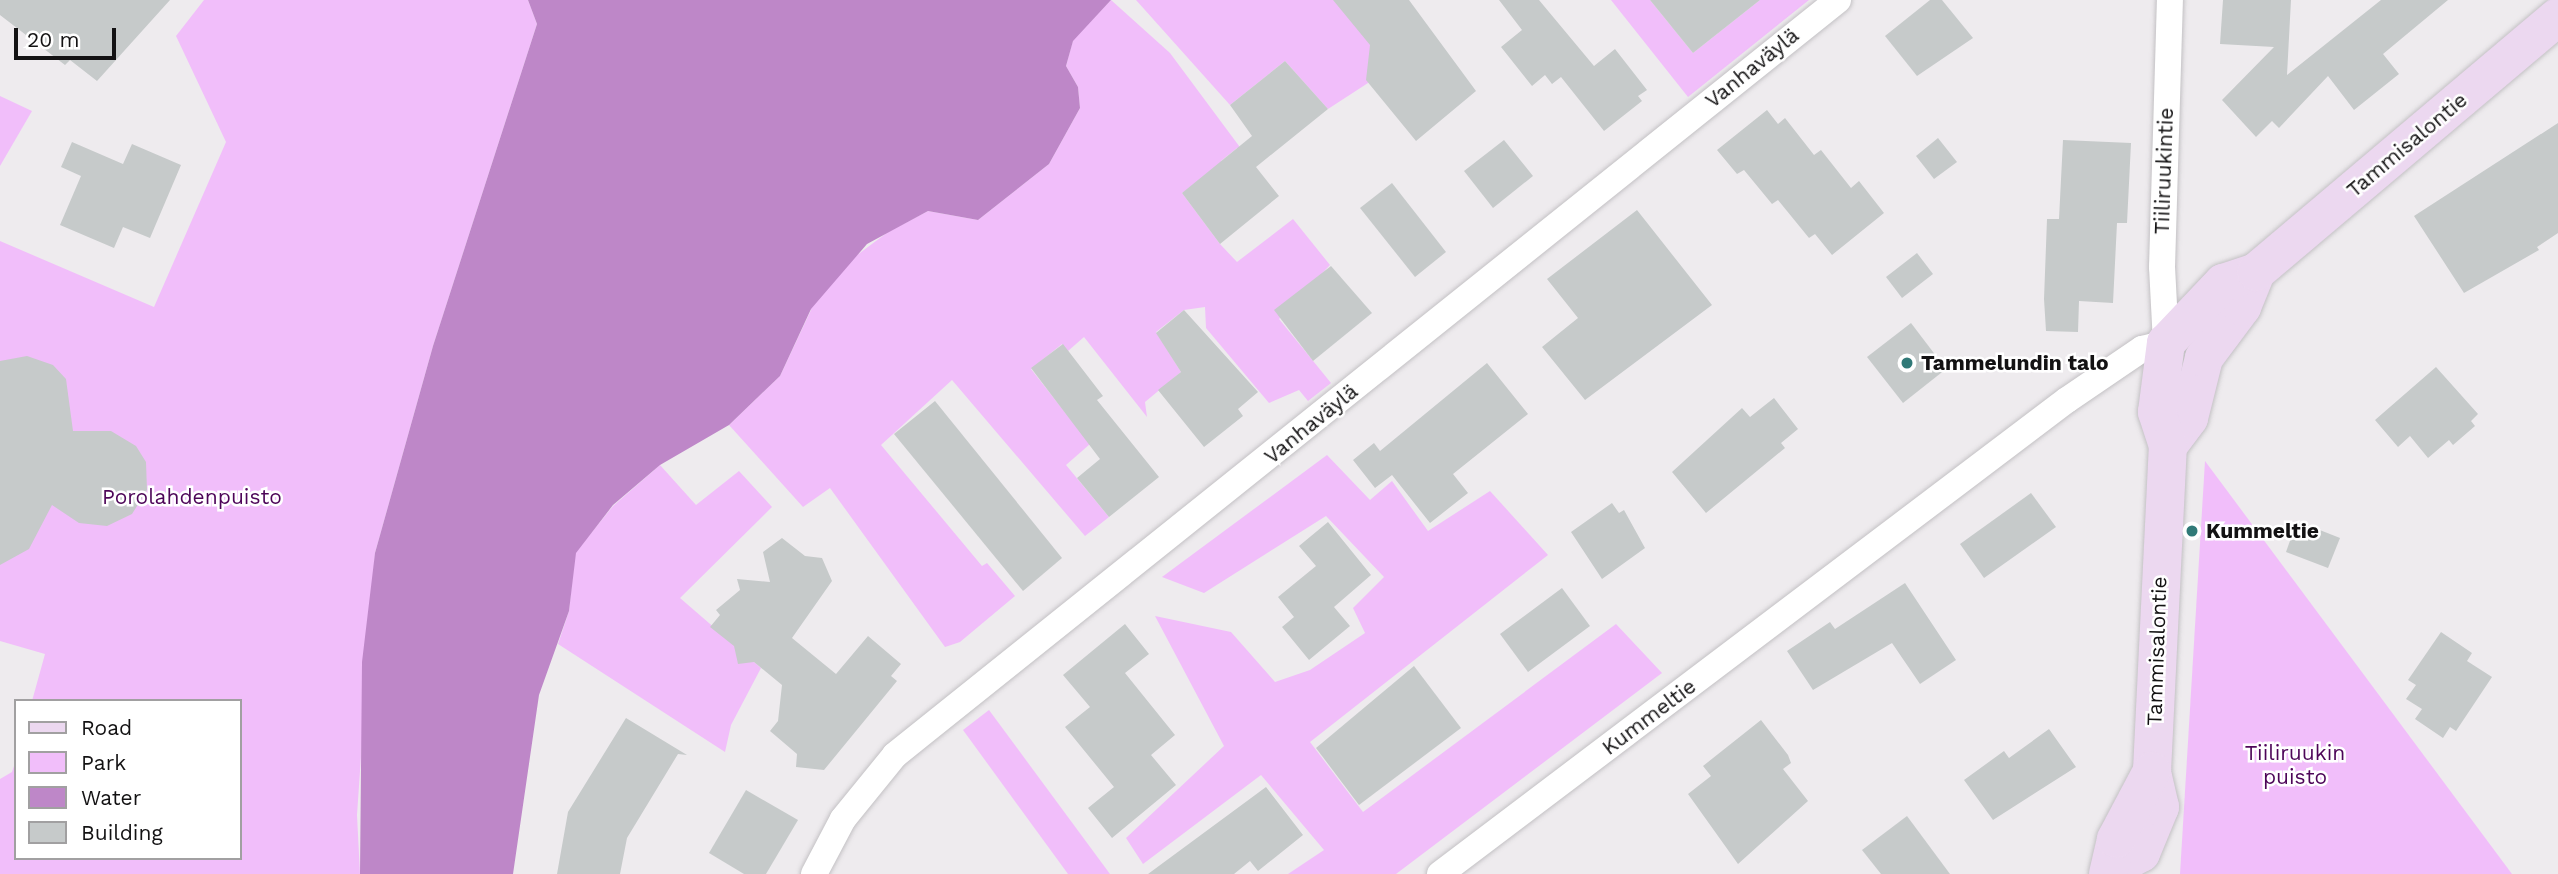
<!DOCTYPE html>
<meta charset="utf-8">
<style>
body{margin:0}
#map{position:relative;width:2558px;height:874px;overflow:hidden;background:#eeebee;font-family:"Work Sans",sans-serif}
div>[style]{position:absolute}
.green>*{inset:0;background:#f1befa}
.water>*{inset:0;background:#be87c8}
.building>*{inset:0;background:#c6caca}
.roads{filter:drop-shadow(0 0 2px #c3c1c4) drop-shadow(0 0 2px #c3c1c4)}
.street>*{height:26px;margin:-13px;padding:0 13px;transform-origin:13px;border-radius:13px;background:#fff}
.secondary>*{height:38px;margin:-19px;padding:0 19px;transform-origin:19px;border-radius:19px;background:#ecd8f0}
.dots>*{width:19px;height:19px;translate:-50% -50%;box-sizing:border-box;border:4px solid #fff;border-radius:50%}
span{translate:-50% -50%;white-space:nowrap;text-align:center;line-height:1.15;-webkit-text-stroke:5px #fff;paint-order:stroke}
.street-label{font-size:21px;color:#131213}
.poi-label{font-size:21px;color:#131213;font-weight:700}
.left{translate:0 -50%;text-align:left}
.park-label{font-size:21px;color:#4d0558}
.legend{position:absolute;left:14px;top:699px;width:228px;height:161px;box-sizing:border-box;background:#fff;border:2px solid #a1a0a1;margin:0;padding:9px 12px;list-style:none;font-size:21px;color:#131213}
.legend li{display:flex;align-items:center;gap:14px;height:35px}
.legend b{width:35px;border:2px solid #a1a0a1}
.scale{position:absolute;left:14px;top:28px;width:102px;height:32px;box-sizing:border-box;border:4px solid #131213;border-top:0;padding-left:9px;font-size:21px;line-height:24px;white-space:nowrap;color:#131213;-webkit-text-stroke:5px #fff;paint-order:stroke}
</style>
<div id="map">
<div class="green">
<div style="clip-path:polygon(204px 0,528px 0,537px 24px,433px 346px,375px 553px,357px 815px,360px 874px,0 874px,0 779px,12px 772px,16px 760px,16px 858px,240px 858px,240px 701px,32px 701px,45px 654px,0 641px,0 241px,154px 307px,226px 142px,176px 36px)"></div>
<div style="clip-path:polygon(1111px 0,1170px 53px,1245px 154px,1237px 148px,1221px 161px,1224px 166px,1182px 193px,1220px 244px,1237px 262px,1293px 219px,1330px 265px,1279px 319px,1331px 383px,1308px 401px,1299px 390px,1269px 403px,1206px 328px,1205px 307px,1184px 310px,1156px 332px,1181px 372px,1145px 402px,1147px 417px,1084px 337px,1068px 351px,1062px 344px,1031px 369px,1071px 420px,1098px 437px,1066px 465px,1109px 517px,1085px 536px,952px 380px,881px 445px,982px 566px,987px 563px,1015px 596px,960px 642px,945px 647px,830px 488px,803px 507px,729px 425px,780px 376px,811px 310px,793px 303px,888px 232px,928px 211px,978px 220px,1049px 164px,1080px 108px,1078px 87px,1066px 66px,1073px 40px)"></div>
<div style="clip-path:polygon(1136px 0,1337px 0,1375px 51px,1368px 83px,1328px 109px,1285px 61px,1230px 105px)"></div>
<div style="clip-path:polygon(1611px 0,1650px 0,1693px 53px,1760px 0,1809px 0,1688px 97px)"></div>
<div style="clip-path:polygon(0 96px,32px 111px,0 166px)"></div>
<div style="clip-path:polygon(1327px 455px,1370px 500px,1392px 481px,1428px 531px,1490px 491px,1548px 555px,1310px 742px,1363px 812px,1616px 624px,1662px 673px,1396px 874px,1288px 874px,1324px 850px,1261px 775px,1143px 864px,1126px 838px,1224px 746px,1155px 616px,1231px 632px,1275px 682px,1310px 670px,1365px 633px,1353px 608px,1384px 577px,1326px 516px,1204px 593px,1162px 577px)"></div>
<div style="clip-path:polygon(2205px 461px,2512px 874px,2180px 874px)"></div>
<div style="clip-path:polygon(660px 465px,696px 505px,739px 471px,772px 507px,680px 598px,761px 668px,731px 725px,725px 752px,558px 644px,569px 611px,575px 553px,613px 506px)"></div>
<div style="clip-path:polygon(989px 710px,1110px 874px,1068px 874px,963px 730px)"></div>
</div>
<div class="water">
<div style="clip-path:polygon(528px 0,1111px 0,1073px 41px,1066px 66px,1078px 87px,1080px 108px,1049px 164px,978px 220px,928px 211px,867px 244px,811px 309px,780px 376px,729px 425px,660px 465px,613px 505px,576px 553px,569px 611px,539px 695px,513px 874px,360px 874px,362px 662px,375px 553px,433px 346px,537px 24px)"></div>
</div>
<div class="building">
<div style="clip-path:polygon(0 0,170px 0,97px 81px,70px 60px,65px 65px,0 15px)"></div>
<div style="clip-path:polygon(1333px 0,1409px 0,1476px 91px,1416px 141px,1366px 80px,1370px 45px)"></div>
<div style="clip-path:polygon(1499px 0,1539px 0,1594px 66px,1615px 49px,1647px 90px,1638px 96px,1642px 101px,1604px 131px,1561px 77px,1552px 84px,1545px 75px,1532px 86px,1501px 47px,1522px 30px)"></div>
<div style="clip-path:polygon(1650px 0,1760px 0,1693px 53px)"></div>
<div style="clip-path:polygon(1930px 0,1942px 0,1973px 38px,1917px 76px,1885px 36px)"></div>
<div style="clip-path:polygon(2223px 0,2291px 0,2287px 75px,2381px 0,2448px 0,2383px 54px,2399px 74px,2354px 110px,2328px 76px,2279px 128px,2272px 121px,2256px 137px,2222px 100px,2274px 47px,2220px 44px)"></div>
<div style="clip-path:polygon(1285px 61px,1328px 109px,1256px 167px,1279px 196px,1220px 244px,1182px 193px,1252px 136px,1230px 105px)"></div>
<div style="clip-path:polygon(1767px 110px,1778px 124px,1785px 118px,1814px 155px,1821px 150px,1851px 188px,1859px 181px,1884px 213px,1832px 255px,1815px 234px,1809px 238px,1778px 200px,1772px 204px,1744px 170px,1737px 174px,1717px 150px)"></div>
<div style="clip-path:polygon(2558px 123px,2558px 233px,2537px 247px,2539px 250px,2464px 293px,2414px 216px)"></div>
<div style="clip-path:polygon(1938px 138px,1957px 162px,1934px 179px,1916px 156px)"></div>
<div style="clip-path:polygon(1504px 140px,1533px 176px,1493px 208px,1464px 171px)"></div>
<div style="clip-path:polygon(2063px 140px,2131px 143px,2127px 223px,2117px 223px,2113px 303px,2079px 301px,2078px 332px,2046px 331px,2044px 299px,2047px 219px,2059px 219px)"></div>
<div style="clip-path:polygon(72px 142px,123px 164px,132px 144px,181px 165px,150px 238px,123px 227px,114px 248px,60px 225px,81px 176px,61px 167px)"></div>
<div style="clip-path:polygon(1392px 183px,1446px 252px,1415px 277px,1360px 208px)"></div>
<div style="clip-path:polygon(1637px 210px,1712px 305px,1585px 400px,1542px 347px,1578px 318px,1547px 279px)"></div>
<div style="clip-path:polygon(1917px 253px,1933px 274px,1902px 298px,1886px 277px)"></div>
<div style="clip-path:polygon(1331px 266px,1372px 313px,1313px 361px,1274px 310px)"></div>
<div style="clip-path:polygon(1184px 310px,1258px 392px,1238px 409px,1243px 416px,1204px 447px,1158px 390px,1181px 372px,1156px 333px)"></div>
<div style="clip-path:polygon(1911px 323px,1946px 369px,1903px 403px,1867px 357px)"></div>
<div style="clip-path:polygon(1063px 344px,1103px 396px,1097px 400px,1159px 477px,1109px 517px,1077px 478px,1100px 459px,1031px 368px)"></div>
<div style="clip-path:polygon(27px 356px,53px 365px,66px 379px,73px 431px,111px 431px,136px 446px,146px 462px,147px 490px,132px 514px,107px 526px,79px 523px,52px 505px,29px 549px,0 565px,0 361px)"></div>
<div style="clip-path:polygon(1487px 363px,1528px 414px,1453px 474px,1468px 493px,1430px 523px,1392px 475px,1375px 488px,1353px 460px,1374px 443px,1380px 451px)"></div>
<div style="clip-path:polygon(2436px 367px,2478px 414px,2471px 421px,2475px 426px,2453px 445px,2449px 440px,2428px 458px,2410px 436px,2398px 447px,2375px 420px)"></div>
<div style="clip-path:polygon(1774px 398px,1798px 429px,1781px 443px,1785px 448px,1706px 513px,1672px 472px,1742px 408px,1750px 417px)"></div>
<div style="clip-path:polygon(935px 401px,1062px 558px,1023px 591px,894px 434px)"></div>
<div style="clip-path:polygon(2031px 493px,2056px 527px,1984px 578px,1960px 544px)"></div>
<div style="clip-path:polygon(1612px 503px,1619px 513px,1624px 510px,1645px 548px,1602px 579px,1571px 532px)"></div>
<div style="clip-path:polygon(2297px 521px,2340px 538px,2328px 568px,2286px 552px)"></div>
<div style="clip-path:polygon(1328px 522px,1371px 575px,1334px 607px,1350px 626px,1309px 660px,1282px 627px,1294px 617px,1278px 597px,1316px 566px,1299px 546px)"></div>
<div style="clip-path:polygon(782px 538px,805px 556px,822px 558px,832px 581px,792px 638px,836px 674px,868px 636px,901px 664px,891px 676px,897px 681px,824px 770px,796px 767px,797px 754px,770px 731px,778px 721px,782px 685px,754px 662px,738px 664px,734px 646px,710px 627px,720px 615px,716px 610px,740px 590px,737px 579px,770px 582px,763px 552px)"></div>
<div style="clip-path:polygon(1905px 583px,1956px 660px,1920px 684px,1892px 643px,1813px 690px,1787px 651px,1830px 622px,1835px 629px)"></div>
<div style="clip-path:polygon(1562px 588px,1590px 626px,1528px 672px,1500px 634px)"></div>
<div style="clip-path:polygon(1125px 624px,1149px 654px,1125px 673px,1175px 735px,1151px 755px,1176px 785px,1112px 838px,1088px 808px,1114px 787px,1065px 727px,1090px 707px,1063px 675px)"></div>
<div style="clip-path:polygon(2441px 632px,2472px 653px,2467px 661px,2492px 677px,2456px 731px,2450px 727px,2443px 738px,2415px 719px,2422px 709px,2406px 699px,2416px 685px,2408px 680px)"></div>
<div style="clip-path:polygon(1414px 666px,1461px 728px,1359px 805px,1316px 748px)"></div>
<div style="clip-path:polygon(626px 718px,687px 755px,678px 754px,627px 838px,620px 874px,557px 874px,568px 812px)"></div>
<div style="clip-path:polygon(1761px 720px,1788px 755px,1791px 763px,1783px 769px,1808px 801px,1738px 864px,1688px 794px,1711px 776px,1703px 766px)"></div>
<div style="clip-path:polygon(2049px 729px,2076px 767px,1993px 820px,1964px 780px,2004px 751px,2009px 758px)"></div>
<div style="clip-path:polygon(1266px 787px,1303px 835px,1258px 871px,1250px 861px,1234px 874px,1148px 874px)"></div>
<div style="clip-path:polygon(746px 790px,798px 820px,766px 874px,744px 874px,709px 853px)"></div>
<div style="clip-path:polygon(1907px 816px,1950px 874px,1881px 874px,1862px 850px)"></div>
</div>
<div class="roads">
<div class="street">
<div style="left:2166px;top:343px;width:76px;rotate:-93deg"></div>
<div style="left:2162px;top:267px;width:267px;rotate:-88.3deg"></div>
<div style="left:814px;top:874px;width:62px;rotate:-62.2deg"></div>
<div style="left:843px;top:819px;width:82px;rotate:-50.9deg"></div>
<div style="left:895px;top:755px;width:1208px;rotate:-38.68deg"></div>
<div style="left:1440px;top:874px;width:786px;rotate:-37.09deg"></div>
<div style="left:2067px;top:400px;width:91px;rotate:-34.2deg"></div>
<div style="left:2142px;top:349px;width:25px;rotate:-14deg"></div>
</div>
<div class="secondary">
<div style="left:2168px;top:446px;width:35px;rotate:-53deg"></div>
<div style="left:2189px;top:418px;width:62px;rotate:-76deg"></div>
<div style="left:2204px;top:358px;width:64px;rotate:-53.3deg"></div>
<div style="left:2242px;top:307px;width:38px;rotate:-68deg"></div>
<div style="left:2112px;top:869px;width:33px;rotate:-29deg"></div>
<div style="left:2141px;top:853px;width:50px;rotate:-67.6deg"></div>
<div style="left:2160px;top:807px;width:37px;rotate:-103deg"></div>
<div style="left:2152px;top:771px;width:325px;rotate:-87.2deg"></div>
<div style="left:2168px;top:446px;width:36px;rotate:-108deg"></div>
<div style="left:2157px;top:412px;width:70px;rotate:-82.6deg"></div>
<div style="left:2166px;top:343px;width:83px;rotate:-46.5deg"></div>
<div style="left:2223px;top:283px;width:35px;rotate:-18deg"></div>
<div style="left:2256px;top:272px;width:395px;rotate:-40.2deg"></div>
<div style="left:2108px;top:874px;width:36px;rotate:-77deg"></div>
<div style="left:2116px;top:839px;width:77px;rotate:-62.1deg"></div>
</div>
</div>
<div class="dots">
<div style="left:1907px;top:363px;background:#307977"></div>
<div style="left:2192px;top:531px;background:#307977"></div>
</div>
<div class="street-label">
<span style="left:1752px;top:68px;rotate:-39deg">Vanhaväylä</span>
<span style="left:2407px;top:145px;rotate:-40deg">Tammisalontie</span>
<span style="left:2164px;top:171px;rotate:-88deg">Tiiliruukintie</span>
<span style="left:1311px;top:424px;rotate:-39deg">Vanhaväylä</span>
<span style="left:2157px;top:651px;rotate:-88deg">Tammisalontie</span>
<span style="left:1649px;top:717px;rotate:-37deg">Kummeltie</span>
</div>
<div class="poi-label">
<span class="left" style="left:1921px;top:363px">Tammelundin talo</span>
<span class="left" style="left:2206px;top:531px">Kummeltie</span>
</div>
<div class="park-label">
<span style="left:192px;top:497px">Porolahdenpuisto</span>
<span style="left:2295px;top:765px">Tiiliruukin<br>puisto</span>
</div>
<ul class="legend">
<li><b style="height:9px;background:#ecd8f0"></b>Road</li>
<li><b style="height:19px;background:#f1befa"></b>Park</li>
<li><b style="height:19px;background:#be87c8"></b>Water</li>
<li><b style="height:19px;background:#c6caca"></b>Building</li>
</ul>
<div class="scale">20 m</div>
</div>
